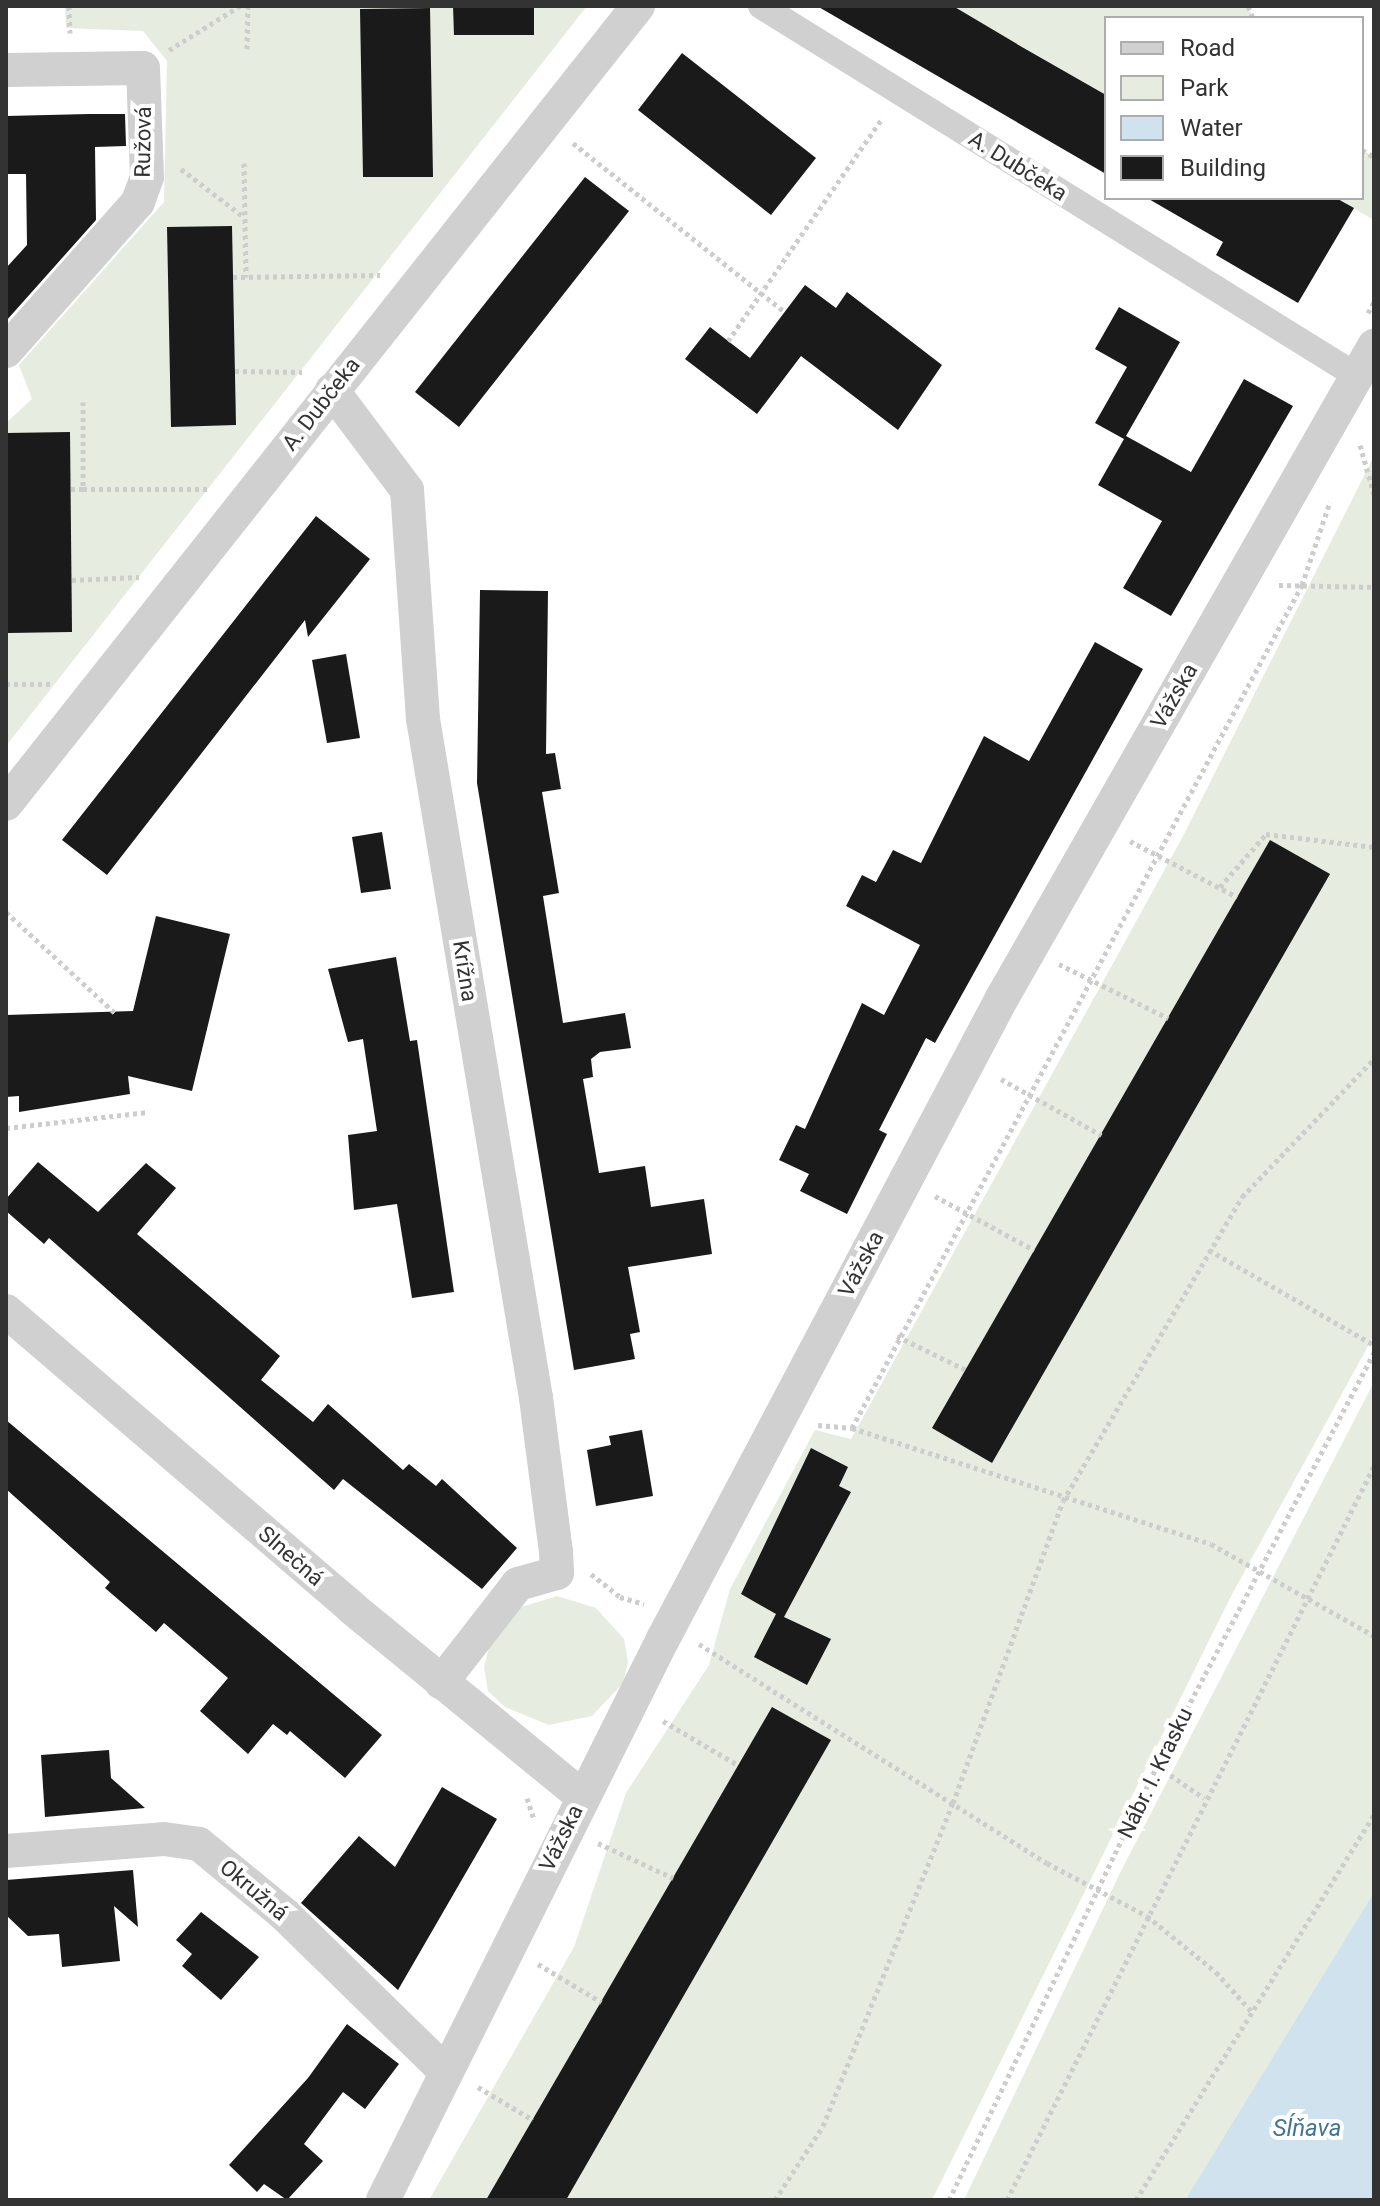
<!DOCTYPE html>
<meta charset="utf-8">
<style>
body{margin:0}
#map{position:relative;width:1380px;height:2206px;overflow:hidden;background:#fff;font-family:Roboto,sans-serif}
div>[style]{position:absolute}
.green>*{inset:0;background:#e6ecdf}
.water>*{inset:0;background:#cfe2ee}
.building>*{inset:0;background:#1a1a1a}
.path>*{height:5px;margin-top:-2.5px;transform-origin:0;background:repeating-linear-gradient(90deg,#cdcdcd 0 4px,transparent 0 8px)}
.pedestrian>*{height:26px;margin:-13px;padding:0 13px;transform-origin:13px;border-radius:13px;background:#d0d0d0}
.minor>*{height:34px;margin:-17px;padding:0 17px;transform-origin:17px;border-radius:17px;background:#d0d0d0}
span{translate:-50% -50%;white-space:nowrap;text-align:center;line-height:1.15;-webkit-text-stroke:8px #fff;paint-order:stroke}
.street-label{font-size:22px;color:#333}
.water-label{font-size:24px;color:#3f7597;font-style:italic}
.frame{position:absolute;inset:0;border:8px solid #333;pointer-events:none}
.legend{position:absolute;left:1104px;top:16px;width:260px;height:184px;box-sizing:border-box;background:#fff;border:2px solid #adadad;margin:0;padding:10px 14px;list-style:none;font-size:24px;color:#333}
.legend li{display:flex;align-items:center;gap:16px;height:40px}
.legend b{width:40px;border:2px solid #adadad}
</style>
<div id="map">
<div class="green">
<div style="clip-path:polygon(65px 6px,587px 6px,6px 746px,6px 423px,32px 399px,19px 365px,164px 202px,167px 61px,143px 31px,66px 28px)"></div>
<div style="clip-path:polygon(952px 6px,1248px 6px,1253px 18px,1106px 18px,1106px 95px)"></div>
<div style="clip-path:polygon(1362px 150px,1374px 157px,1374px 220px,1336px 198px,1362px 198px)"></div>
<div style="clip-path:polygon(1374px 456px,1374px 1335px,1230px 1598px,932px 2200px,429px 2200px,574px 1947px,626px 1793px,709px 1665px,730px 1589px,815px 1430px,851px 1439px,1181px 840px)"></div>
<div style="clip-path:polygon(1374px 1382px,1374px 1892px,1185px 2200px,964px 2200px,1121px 1871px)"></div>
<div style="clip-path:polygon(557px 1596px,596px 1608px,624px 1639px,628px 1662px,623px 1683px,592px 1716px,549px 1725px,505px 1707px,488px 1691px,484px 1667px,490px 1643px,518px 1608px)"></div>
</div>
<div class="water">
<div style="clip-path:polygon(1374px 1892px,1374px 2200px,1185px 2200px)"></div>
</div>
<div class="building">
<div style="clip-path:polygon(453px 6px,534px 6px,534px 35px,454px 35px)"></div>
<div style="clip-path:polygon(817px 6px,953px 6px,1022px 47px,1106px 95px,1106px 174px)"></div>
<div style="clip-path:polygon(430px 8px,433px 177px,363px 177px,360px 9px)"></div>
<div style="clip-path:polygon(682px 53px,816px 158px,771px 215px,638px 110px)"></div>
<div style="clip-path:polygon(89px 114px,125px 114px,126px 146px,95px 147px,96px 220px,6px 321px,6px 268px,27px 245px,26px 174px,6px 174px,6px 116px)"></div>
<div style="clip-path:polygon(585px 177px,629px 211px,459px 427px,415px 392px)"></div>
<div style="clip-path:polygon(1147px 198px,1336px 198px,1354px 208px,1298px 303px,1216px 255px,1223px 242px)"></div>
<div style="clip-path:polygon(232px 226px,236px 425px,171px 427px,167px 227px)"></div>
<div style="clip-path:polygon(805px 285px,836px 308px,847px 292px,942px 365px,898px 430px,801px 356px,757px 414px,685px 359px,710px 327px,750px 358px)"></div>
<div style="clip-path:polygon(1119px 307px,1180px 342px,1126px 436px,1191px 472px,1244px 379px,1293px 406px,1171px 616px,1123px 588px,1162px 521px,1098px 485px,1124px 439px,1095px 423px,1127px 367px,1095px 349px)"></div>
<div style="clip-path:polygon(70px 432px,72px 632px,8px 633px,6px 433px)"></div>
<div style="clip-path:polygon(316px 516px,370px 559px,308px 637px,305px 620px,107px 875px,62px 840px)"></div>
<div style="clip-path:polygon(480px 590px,548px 591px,546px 754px,555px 753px,561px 789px,542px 792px,559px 893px,543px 896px,563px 1023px,625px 1013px,631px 1048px,600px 1052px,591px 1059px,593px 1077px,583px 1079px,599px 1173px,645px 1166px,651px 1207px,704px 1199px,712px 1254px,628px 1267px,640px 1332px,630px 1334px,635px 1359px,574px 1370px,477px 783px)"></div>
<div style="clip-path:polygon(1095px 642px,1143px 669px,935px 1043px,926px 1038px,879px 1130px,887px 1134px,847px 1214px,800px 1191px,809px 1174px,779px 1160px,796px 1125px,805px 1129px,862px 1003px,884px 1015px,920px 945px,846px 906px,862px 875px,876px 882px,893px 850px,921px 863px,984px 736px,1029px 761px)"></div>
<div style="clip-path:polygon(346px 654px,360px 738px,327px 743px,312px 660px)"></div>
<div style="clip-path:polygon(382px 832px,391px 889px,361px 893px,352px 837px)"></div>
<div style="clip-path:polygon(1270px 840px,1330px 874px,992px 1463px,932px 1428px)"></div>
<div style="clip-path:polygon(156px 916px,230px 934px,192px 1091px,128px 1076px,130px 1094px,19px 1112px,19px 1096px,6px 1097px,6px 1015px,133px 1011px)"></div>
<div style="clip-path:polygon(396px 957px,410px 1041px,417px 1040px,454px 1292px,412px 1298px,397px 1204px,354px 1210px,348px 1135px,377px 1131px,363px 1039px,348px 1042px,328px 969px)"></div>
<div style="clip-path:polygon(38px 1162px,98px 1212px,146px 1163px,176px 1188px,137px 1234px,280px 1356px,261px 1380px,313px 1422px,328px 1404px,403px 1470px,409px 1464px,436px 1486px,442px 1479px,517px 1548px,482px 1589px,343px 1479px,334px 1490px,49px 1238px,44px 1244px,6px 1211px,6px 1199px)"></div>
<div style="clip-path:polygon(6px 1420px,382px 1735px,345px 1778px,290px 1731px,287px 1735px,273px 1724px,248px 1754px,200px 1711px,228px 1678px,164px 1623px,156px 1632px,105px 1588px,110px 1582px,6px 1489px)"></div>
<div style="clip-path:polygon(642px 1430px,653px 1496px,596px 1506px,587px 1450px,611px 1445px,609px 1436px)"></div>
<div style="clip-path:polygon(811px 1448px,848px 1467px,839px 1486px,851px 1492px,784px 1617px,831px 1639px,807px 1685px,754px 1657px,776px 1614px,741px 1594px)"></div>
<div style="clip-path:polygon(772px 1707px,831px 1740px,566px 2200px,486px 2200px)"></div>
<div style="clip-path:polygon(109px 1750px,111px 1778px,145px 1808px,45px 1817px,41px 1755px)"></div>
<div style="clip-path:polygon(442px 1787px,497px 1819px,398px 1990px,301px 1903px,359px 1836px,395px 1867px)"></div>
<div style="clip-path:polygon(133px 1870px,138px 1927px,114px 1906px,120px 1961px,62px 1967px,59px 1934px,28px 1936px,6px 1915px,6px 1880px)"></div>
<div style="clip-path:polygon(201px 1912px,259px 1957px,221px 2000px,182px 1966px,192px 1954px,176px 1940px)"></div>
<div style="clip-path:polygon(347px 2024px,399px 2064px,365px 2109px,343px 2092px,304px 2144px,323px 2161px,287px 2200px,264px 2184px,257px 2192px,229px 2165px,308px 2078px)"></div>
</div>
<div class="path">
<div style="left:69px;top:6px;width:27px;rotate:88deg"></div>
<div style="left:1248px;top:6px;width:13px;rotate:67deg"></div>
<div style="left:247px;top:49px;width:43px;rotate:-88.7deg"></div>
<div style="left:169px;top:50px;width:84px;rotate:-31.8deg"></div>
<div style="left:573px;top:143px;width:271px;rotate:38.6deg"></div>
<div style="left:1362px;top:150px;width:14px;rotate:30deg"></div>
<div style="left:244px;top:163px;width:114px;rotate:89deg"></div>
<div style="left:181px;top:169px;width:79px;rotate:37.3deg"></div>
<div style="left:233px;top:277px;width:147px;rotate:-0.8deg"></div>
<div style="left:1368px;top:313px;width:13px;rotate:-61deg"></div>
<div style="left:728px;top:341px;width:272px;rotate:-55.3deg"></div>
<div style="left:235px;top:371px;width:67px;rotate:0.9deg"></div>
<div style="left:83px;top:402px;width:87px;rotate:90deg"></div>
<div style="left:83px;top:489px;width:126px"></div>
<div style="left:1360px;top:445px;width:51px;rotate:74.1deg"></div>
<div style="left:71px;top:489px;width:12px"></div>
<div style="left:72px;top:580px;width:67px;rotate:-2.6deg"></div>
<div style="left:1279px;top:585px;width:95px;rotate:1.2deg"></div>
<div style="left:6px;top:684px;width:48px"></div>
<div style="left:1130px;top:841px;width:121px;rotate:27.6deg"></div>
<div style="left:1220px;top:887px;width:70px;rotate:-49deg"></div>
<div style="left:1266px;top:834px;width:109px;rotate:6.9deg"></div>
<div style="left:6px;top:912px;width:149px;rotate:42.8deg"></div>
<div style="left:1059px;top:964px;width:122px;rotate:26.4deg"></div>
<div style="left:1001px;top:1079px;width:115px;rotate:29.2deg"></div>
<div style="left:6px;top:1128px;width:143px;rotate:-6.4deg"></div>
<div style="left:935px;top:1196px;width:113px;rotate:28.6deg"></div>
<div style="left:1209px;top:1250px;width:190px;rotate:29.9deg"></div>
<div style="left:897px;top:1336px;width:77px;rotate:26.2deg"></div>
<div style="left:818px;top:1425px;width:34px;rotate:5deg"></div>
<div style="left:852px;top:1428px;width:377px;rotate:17.9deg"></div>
<div style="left:1211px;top:1544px;width:187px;rotate:29.4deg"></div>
<div style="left:852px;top:1428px;width:956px;rotate:-61.91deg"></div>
<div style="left:1302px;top:585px;width:88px;rotate:-71.4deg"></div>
<div style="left:591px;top:1574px;width:37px;rotate:38deg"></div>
<div style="left:620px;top:1597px;width:25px;rotate:16deg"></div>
<div style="left:699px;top:1644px;width:411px;rotate:32.2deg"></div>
<div style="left:1047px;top:1863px;width:113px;rotate:27.9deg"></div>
<div style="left:1147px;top:1916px;width:89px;rotate:39.1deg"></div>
<div style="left:1216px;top:1972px;width:55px;rotate:47.9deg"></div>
<div style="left:663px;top:1721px;width:87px;rotate:30.4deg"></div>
<div style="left:1157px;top:1766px;width:57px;rotate:34.2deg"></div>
<div style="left:527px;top:1798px;width:22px;rotate:72deg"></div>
<div style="left:598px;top:1843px;width:83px;rotate:25deg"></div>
<div style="left:538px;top:1964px;width:74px;rotate:31.1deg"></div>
<div style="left:478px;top:2087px;width:64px;rotate:31deg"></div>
<div style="left:775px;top:2200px;width:88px;rotate:-57deg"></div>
<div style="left:823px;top:2126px;width:348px;rotate:-68.1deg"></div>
<div style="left:953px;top:1803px;width:321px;rotate:-70deg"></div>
<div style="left:1063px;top:1501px;width:353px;rotate:-59.5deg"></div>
<div style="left:1242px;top:1197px;width:191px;rotate:-46.3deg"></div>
<div style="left:949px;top:2200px;width:481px;rotate:-64.4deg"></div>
<div style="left:1157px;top:1766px;width:467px;rotate:-62.3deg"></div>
<div style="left:1007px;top:2200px;width:821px;rotate:-63.43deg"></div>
<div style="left:1136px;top:2200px;width:453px;rotate:-58.3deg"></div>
</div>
<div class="pedestrian">
<div style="left:761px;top:6px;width:702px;rotate:31.83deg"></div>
</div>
<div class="minor">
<div style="left:6px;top:70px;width:137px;rotate:-0.8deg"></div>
<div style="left:143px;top:68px;width:109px;rotate:87.9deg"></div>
<div style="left:147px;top:177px;width:27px;rotate:110deg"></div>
<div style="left:138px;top:202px;width:199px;rotate:131.5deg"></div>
<div style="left:332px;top:390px;width:125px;rotate:53.1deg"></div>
<div style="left:407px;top:490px;width:230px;rotate:86deg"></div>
<div style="left:423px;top:719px;width:688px;rotate:80.55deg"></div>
<div style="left:536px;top:1398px;width:155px;rotate:82.6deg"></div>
<div style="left:556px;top:1552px;width:21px;rotate:87deg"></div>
<div style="left:557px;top:1573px;width:41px;rotate:164.2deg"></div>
<div style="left:518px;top:1584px;width:125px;rotate:127.9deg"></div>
<div style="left:6px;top:804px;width:1018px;rotate:-51.62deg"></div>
<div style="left:6px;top:1311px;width:456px;rotate:40.6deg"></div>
<div style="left:352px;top:1608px;width:297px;rotate:39.3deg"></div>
<div style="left:6px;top:1851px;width:158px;rotate:-4.3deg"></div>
<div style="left:164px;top:1839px;width:35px;rotate:8deg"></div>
<div style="left:199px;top:1844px;width:112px;rotate:39.5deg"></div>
<div style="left:285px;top:1915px;width:225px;rotate:44.3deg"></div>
<div style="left:383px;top:2200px;width:627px;rotate:-63.48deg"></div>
<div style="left:663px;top:1639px;width:725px;rotate:-62.13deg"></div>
<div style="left:1002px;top:998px;width:751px;rotate:-60.29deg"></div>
</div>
<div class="street-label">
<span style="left:143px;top:142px;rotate:-89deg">Ružová</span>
<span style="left:1018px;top:166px;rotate:32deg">A. Dubčeka</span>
<span style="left:321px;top:404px;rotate:-52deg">A. Dubčeka</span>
<span style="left:1174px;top:696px;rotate:-60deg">Vážska</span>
<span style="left:465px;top:971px;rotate:81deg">Krížna</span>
<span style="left:861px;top:1264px;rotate:-62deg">Vážska</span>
<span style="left:291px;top:1556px;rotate:41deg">Slnečná</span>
<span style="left:1155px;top:1773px;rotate:-64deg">Nábr. I. Krasku</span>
<span style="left:561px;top:1838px;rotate:-64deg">Vážska</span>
<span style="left:254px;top:1890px;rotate:40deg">Okružná</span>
</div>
<div class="water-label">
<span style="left:1307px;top:2129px">Sĺňava</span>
</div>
<div class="frame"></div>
<ul class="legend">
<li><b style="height:10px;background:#d0d0d0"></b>Road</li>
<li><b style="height:22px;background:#e6ecdf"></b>Park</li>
<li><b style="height:22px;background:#cfe2ee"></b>Water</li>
<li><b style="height:22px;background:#1a1a1a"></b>Building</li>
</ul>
</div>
